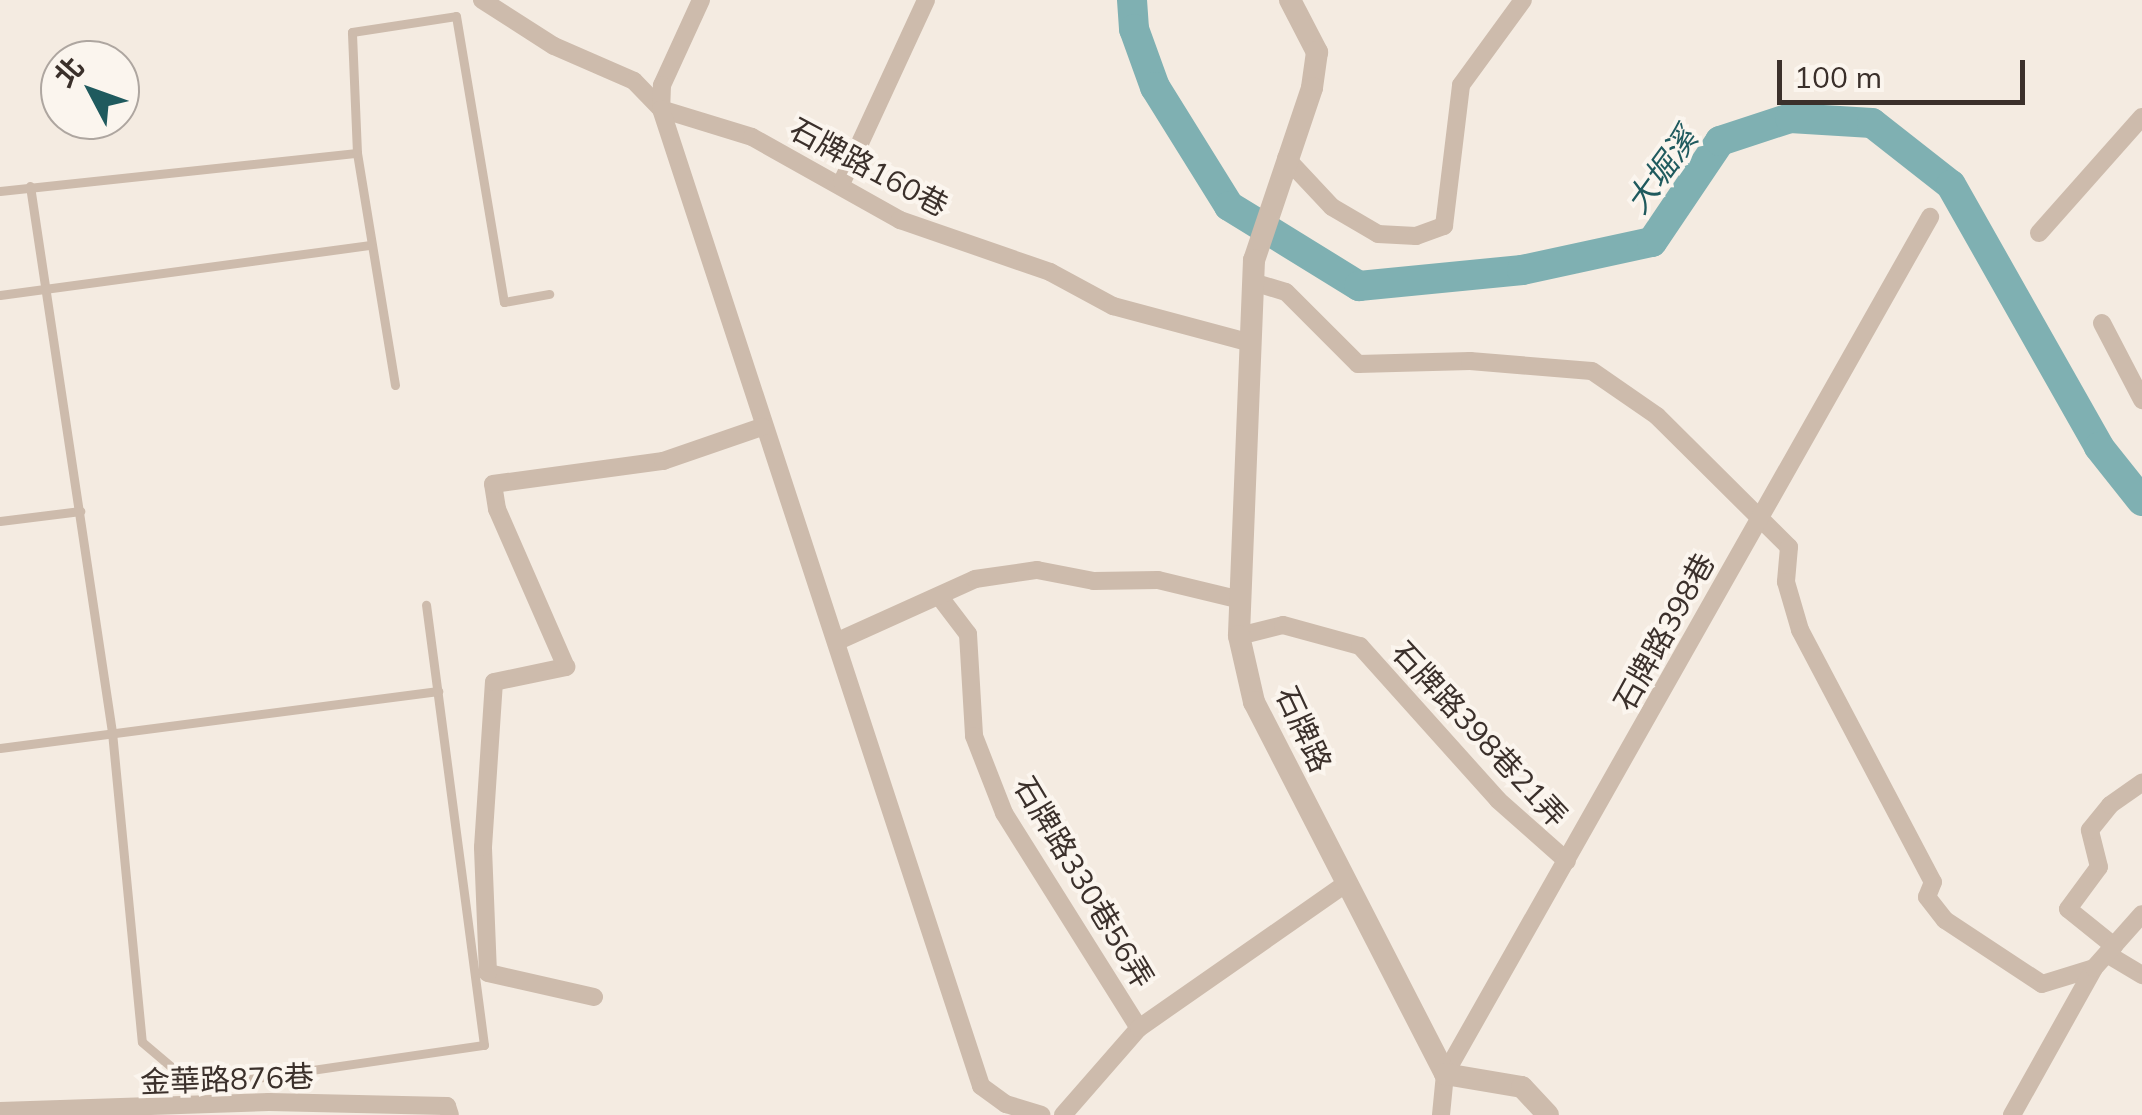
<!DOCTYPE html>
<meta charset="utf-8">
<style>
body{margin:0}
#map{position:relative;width:2142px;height:1115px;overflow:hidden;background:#f4ebe1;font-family:Mulish,"Noto Sans TC",sans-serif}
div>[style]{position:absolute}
.river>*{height:30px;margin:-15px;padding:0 15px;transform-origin:15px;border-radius:15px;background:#7fb0b2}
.service>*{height:9px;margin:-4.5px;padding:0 4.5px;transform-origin:4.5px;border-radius:4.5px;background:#cdbbac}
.minor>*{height:18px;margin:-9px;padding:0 9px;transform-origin:9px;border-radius:9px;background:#cdbbac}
.tertiary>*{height:22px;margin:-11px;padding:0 11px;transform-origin:11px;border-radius:11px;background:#cdbbac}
span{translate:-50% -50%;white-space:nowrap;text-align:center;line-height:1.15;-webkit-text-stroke:8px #fbf5ee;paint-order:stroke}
.street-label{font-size:30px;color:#3b302b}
.water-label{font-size:32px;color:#1f5a5e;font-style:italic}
.north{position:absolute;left:40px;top:40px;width:100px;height:100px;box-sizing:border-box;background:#fbf5ee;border:2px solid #aea6a0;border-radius:50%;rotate:311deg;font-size:28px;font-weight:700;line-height:40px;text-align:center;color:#3b302b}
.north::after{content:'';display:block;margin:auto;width:35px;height:45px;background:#1f5a5e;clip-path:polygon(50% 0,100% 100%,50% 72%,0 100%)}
.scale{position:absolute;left:1777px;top:60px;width:248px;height:45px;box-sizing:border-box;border:5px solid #3b302b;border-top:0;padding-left:12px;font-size:30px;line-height:35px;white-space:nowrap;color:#3b302b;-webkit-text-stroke:8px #fbf5ee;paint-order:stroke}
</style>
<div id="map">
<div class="river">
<div style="left:1132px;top:0;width:29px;rotate:86deg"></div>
<div style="left:1134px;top:29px;width:62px;rotate:70.1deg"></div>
<div style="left:1155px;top:87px;width:140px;rotate:58.1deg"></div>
<div style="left:1229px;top:206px;width:153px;rotate:31.6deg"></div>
<div style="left:1359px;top:286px;width:164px;rotate:-5.6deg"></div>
<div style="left:1522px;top:270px;width:133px;rotate:-12.2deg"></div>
<div style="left:1652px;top:242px;width:122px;rotate:-56deg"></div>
<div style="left:1720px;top:141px;width:74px;rotate:-18.2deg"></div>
<div style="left:1790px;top:118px;width:82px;rotate:3.5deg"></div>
<div style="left:1872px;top:123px;width:100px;rotate:38.1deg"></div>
<div style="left:1951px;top:185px;width:301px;rotate:60.5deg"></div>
<div style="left:2099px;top:447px;width:69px;rotate:51.5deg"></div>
</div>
<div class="service">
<div style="left:30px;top:186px;width:552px;rotate:81.46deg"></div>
<div style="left:112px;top:732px;width:311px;rotate:84.5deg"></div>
<div style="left:142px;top:1042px;width:70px;rotate:40.3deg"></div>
<div style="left:195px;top:1087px;width:292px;rotate:-8.3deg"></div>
<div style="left:484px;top:1045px;width:444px;rotate:-97.5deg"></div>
<div style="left:0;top:191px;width:359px;rotate:-6.1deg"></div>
<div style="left:0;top:295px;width:374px;rotate:-7.7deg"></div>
<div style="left:395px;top:385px;width:235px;rotate:-99.3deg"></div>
<div style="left:357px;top:153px;width:121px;rotate:-92.4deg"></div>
<div style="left:352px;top:32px;width:105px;rotate:-8.7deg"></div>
<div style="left:456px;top:16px;width:290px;rotate:80.5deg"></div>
<div style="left:504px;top:302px;width:46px;rotate:-10.1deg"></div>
<div style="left:0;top:521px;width:81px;rotate:-7.1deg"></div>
<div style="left:0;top:748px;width:442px;rotate:-7.4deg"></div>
</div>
<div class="minor">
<div style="left:482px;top:0;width:85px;rotate:32.6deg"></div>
<div style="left:554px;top:46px;width:87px;rotate:23.6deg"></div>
<div style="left:634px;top:81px;width:39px;rotate:46deg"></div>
<div style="left:661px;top:109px;width:95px;rotate:17.1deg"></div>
<div style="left:752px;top:137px;width:170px;rotate:29.3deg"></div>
<div style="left:900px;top:220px;width:159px;rotate:19.1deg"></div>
<div style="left:1050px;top:272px;width:72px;rotate:28.4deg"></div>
<div style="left:1113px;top:306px;width:143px;rotate:15deg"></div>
<div style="left:701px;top:0;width:94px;rotate:114.6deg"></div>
<div style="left:662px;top:85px;width:24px;rotate:92deg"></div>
<div style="left:661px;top:109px;width:1028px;rotate:71.86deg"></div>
<div style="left:981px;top:1086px;width:31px;rotate:36deg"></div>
<div style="left:1006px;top:1104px;width:37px;rotate:17deg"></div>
<div style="left:1286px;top:158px;width:67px;rotate:46.8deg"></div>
<div style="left:1332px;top:207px;width:53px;rotate:30.4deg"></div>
<div style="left:1378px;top:234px;width:38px;rotate:3deg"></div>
<div style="left:1416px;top:236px;width:30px;rotate:-20deg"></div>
<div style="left:1444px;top:226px;width:142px;rotate:-83.1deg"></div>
<div style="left:1461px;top:85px;width:105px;rotate:-53.9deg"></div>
<div style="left:842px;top:182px;width:200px;rotate:-65.2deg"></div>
<div style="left:2039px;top:233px;width:155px;rotate:-48.4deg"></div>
<div style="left:1253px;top:282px;width:34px;rotate:17deg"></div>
<div style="left:1286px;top:292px;width:102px;rotate:45deg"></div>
<div style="left:1358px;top:364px;width:112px;rotate:-1.5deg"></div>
<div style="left:1470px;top:361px;width:122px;rotate:4.7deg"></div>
<div style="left:1592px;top:371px;width:79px;rotate:34.7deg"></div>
<div style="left:1657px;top:416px;width:186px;rotate:44.8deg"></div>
<div style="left:1789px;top:547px;width:35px;rotate:95deg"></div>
<div style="left:1786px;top:582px;width:50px;rotate:73.7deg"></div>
<div style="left:1800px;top:630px;width:285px;rotate:62.2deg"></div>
<div style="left:1933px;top:882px;width:16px;rotate:112deg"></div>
<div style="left:1927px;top:897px;width:29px;rotate:52deg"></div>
<div style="left:1945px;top:920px;width:116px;rotate:33.4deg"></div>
<div style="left:2042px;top:984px;width:54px;rotate:-17.1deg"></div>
<div style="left:2102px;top:323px;width:87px;rotate:62.5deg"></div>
<div style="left:939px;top:596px;width:48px;rotate:52.7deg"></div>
<div style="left:968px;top:634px;width:102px;rotate:86.6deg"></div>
<div style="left:974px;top:736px;width:83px;rotate:68.7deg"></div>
<div style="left:1004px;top:813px;width:254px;rotate:57.9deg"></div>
<div style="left:1239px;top:636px;width:45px;rotate:-14deg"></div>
<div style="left:1283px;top:625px;width:80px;rotate:15.3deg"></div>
<div style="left:1360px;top:646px;width:207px;rotate:48.1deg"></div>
<div style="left:1498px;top:800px;width:92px;rotate:41.5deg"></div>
<div style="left:838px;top:641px;width:150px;rotate:-24.3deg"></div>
<div style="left:975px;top:579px;width:63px;rotate:-8.3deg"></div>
<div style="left:1037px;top:570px;width:58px;rotate:10.9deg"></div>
<div style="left:1094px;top:581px;width:64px;rotate:-0.9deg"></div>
<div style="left:1158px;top:580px;width:81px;rotate:13.5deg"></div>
<div style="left:2114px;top:946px;width:59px;rotate:-141.2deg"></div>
<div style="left:2068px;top:909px;width:52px;rotate:-53.6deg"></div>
<div style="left:2099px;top:867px;width:38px;rotate:-104deg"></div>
<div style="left:2090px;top:830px;width:32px;rotate:-51deg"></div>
<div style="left:2110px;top:805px;width:39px;rotate:-35deg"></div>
<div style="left:2107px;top:954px;width:41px;rotate:31deg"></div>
<div style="left:594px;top:997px;width:109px;rotate:-167.2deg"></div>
<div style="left:488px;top:973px;width:126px;rotate:-92.3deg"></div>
<div style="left:483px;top:847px;width:165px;rotate:-86.2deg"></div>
<div style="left:494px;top:682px;width:74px;rotate:-11.8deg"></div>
<div style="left:566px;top:667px;width:172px;rotate:-113.6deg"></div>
<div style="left:497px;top:509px;width:25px;rotate:-99deg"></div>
<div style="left:493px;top:484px;width:172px;rotate:-7.7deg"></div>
<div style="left:663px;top:461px;width:105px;rotate:-19deg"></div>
<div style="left:0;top:1111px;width:269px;rotate:-1.9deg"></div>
<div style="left:269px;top:1102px;width:178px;rotate:1.3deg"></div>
<div style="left:447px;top:1106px;width:9px;rotate:72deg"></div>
<div style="left:1063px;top:1115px;width:116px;rotate:-48.9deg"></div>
<div style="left:1139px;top:1028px;width:254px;rotate:-34.9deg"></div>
<div style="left:1441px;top:1115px;width:41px;rotate:-84.4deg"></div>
<div style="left:1445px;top:1074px;width:985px;rotate:-60.49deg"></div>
<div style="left:2012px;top:1115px;width:168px;rotate:-60.8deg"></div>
<div style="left:2094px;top:968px;width:72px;rotate:-48.4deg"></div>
</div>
<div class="tertiary">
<div style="left:1290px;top:0;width:59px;rotate:62.6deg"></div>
<div style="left:1317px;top:52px;width:36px;rotate:98deg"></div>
<div style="left:1312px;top:88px;width:182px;rotate:108.6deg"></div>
<div style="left:1254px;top:260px;width:376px;rotate:92.3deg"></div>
<div style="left:1239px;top:636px;width:68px;rotate:77.2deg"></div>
<div style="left:1254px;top:702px;width:418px;rotate:62.8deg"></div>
<div style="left:1445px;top:1074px;width:78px;rotate:9.6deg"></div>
<div style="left:1522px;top:1087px;width:38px;rotate:47deg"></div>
</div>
<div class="street-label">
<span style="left:869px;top:167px;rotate:28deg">石牌路160巷</span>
<span style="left:1664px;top:632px;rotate:-61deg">石牌路398巷</span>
<span style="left:1304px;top:729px;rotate:65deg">石牌路</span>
<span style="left:1480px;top:734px;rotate:47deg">石牌路398巷21弄</span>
<span style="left:1084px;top:882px;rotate:59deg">石牌路330巷56弄</span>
<span style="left:227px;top:1079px;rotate:-2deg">金華路876巷</span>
</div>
<div class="water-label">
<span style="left:1661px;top:170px;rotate:-54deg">大堀溪</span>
</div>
<div class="north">北</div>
<div class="scale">100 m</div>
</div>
